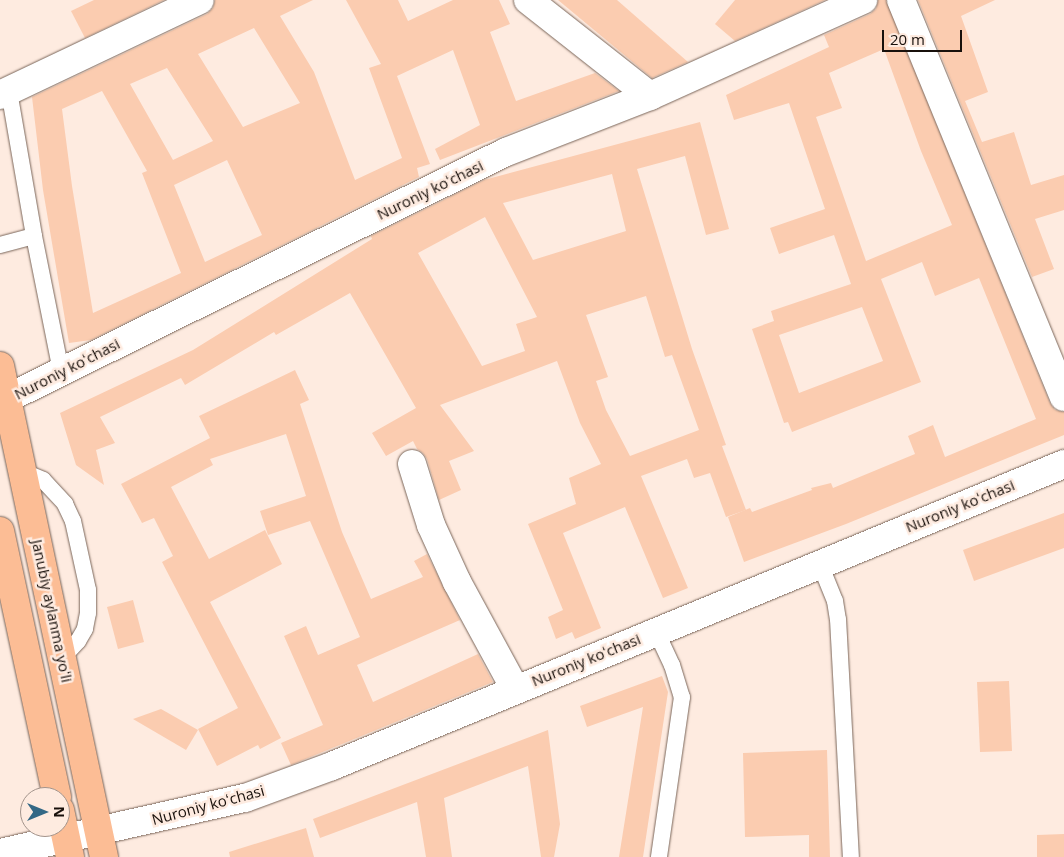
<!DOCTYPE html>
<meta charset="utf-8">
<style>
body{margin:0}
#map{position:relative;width:1064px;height:857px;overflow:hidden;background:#feebe0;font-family:"Open Sans",sans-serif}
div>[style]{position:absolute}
.building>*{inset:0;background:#fbccb0}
.roads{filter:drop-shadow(0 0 1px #7a665a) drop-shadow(0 0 1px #7a665a)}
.lane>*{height:16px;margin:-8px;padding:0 8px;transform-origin:8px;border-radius:8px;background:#fff}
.street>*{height:28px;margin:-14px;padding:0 14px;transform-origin:14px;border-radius:14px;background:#fff}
.secondary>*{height:28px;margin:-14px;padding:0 14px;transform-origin:14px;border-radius:14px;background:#fff}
.highway>*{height:28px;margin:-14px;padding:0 14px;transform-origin:14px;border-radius:14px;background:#fcbd95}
span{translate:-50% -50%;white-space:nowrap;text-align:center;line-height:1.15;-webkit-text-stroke:5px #feebe0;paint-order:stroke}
.street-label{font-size:15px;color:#18100b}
.north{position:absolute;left:20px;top:787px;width:50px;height:50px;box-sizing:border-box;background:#feebe0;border:1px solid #a2938b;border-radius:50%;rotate:90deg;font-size:14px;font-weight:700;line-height:20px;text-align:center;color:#18100b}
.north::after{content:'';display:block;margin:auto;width:18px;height:22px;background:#346885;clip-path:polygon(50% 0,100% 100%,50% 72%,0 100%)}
.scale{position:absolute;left:882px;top:30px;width:80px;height:22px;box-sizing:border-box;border:2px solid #18100b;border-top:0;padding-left:6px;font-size:15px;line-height:18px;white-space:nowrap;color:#18100b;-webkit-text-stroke:4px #feebe0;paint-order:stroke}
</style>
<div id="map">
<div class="building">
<div style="clip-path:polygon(94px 0,164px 0,85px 38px,71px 11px)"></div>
<div style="clip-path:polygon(evenodd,215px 0,313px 0,280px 16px,314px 72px,355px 180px,402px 158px,369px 68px,381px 64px,346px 0,398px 0,408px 21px,453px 0,499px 0,510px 24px,490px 32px,516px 101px,595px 73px,619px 91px,440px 160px,435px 149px,480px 125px,453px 50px,397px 76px,430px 164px,417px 168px,419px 177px,91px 340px,69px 343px,43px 190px,32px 97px,207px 14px,213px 8px,215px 0,254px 28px,300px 103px,243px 127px,198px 54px,254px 28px,215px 0,167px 68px,213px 141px,173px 160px,130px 84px,167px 68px,215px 0,102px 91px,147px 171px,142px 173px,181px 273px,93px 313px,72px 186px,62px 109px,102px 91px,215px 0,227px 160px,262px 235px,205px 262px,174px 185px,227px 160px)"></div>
<div style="clip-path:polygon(558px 0,617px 0,688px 62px,652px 78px)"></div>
<div style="clip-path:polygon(735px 0,825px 0,735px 41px,715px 24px)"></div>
<div style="clip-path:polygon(evenodd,878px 0,886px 0,1050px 403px,1055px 410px,1064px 412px,1064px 435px,846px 524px,744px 562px,728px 517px,750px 508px,752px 512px,812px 490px,811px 488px,831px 483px,833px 488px,915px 454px,908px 436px,933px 425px,945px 457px,1036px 419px,979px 278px,935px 296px,922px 262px,881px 279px,921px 382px,792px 432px,788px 422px,784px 423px,752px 329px,774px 321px,771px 311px,851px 284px,834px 235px,779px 254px,770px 228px,825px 209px,789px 103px,734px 120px,726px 95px,829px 47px,824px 35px,870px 14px,876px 9px,878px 0,884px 49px,921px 151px,952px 225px,866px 261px,816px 117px,842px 108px,829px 73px,884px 49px,878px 0,862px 307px,883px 361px,799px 393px,779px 335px,862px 307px)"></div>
<div style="clip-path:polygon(918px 0,995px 0,961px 16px,988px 92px,965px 101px,982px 142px,1014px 132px,1031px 185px,1064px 175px,1064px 210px,1035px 219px,1054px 269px,1032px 277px)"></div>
<div style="clip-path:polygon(evenodd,700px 122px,729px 229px,706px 235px,685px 156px,637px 169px,692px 349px,726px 445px,722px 446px,746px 510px,726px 517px,710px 473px,694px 478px,687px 459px,641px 476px,688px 588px,663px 598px,625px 507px,563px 533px,601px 628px,575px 639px,572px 632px,556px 639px,548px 617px,563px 610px,528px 524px,576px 504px,569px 478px,601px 464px,580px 423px,557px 361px,440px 405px,474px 451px,449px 461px,461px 490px,439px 500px,427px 459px,423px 453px,417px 449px,413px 441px,386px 456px,372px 433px,416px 408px,350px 293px,276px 335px,274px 332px,185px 385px,181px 378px,100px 417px,115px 443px,96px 450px,104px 485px,76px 465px,60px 413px,193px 350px,372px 239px,371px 236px,484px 180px,700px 122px,612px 174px,626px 231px,533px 260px,503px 203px,612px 174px,700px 122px,485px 217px,537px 317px,516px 324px,525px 351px,482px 366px,418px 253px,485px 217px,700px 122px,646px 296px,665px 357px,672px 355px,699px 430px,630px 456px,606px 410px,596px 381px,608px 377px,586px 315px,646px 296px)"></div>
<div style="clip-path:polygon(295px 370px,309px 400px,300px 404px,342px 532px,371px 599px,423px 577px,414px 561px,427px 554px,460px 620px,357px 665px,373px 702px,478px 654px,493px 682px,291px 765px,281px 743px,323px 725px,284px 636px,306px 626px,318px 655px,360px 637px,310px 521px,268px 535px,260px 511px,306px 496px,286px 434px,210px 459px,213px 465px,171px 487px,209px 559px,265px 530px,282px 564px,210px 602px,281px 738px,260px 749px,258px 745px,217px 766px,198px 729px,238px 708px,162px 562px,173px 556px,154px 518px,142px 523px,121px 484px,210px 438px,199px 416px)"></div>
<div style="clip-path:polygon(1064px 513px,1064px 548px,974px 581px,963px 550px)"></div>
<div style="clip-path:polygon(133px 600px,144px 642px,118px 649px,107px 607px)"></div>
<div style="clip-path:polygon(662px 676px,668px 692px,643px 857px,619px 857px,643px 707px,587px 727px,580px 706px)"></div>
<div style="clip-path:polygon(1009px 681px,1012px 751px,980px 752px,977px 682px)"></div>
<div style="clip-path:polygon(161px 709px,198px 730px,186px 750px,133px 719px)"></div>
<div style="clip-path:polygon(548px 730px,560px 824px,554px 857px,541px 857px,528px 766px,444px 798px,452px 857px,426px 857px,417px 802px,320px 838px,313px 819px)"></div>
<div style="clip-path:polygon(827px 750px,830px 857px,809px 857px,809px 835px,745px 837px,743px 753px)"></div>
<div style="clip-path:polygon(306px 828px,314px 857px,230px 857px,229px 852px)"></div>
<div style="clip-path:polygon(1064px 834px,1064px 857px,1037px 857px,1037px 835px)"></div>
</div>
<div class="roads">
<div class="lane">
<div style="left:9px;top:91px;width:147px;rotate:80.2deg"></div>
<div style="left:34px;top:236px;width:138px;rotate:78.7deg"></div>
<div style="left:0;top:245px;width:35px;rotate:-15deg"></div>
<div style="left:22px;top:471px;width:23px;rotate:23deg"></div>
<div style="left:43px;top:480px;width:33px;rotate:47deg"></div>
<div style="left:65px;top:504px;width:19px;rotate:65deg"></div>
<div style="left:73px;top:521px;width:71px;rotate:77.7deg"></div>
<div style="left:88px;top:590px;width:23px;rotate:90deg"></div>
<div style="left:88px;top:613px;width:16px;rotate:101deg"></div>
<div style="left:85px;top:629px;width:14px;rotate:120deg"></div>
<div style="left:78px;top:641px;width:23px;rotate:133deg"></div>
<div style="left:820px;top:564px;width:40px;rotate:68deg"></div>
<div style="left:835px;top:601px;width:18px;rotate:81deg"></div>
<div style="left:838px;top:619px;width:238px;rotate:86.9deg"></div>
<div style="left:656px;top:631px;width:38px;rotate:65deg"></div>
<div style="left:672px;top:665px;width:34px;rotate:73deg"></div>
<div style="left:682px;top:697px;width:162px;rotate:98.2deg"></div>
</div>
<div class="street">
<div style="left:528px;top:0;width:155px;rotate:38.2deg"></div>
<div style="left:901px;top:0;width:429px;rotate:67.7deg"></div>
<div style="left:0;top:95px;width:221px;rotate:-25.4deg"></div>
<div style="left:6px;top:399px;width:558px;rotate:-26.29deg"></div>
<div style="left:506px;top:152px;width:155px;rotate:-21.3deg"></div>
<div style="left:650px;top:96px;width:234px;rotate:-24.3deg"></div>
<div style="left:412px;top:464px;width:64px;rotate:72.7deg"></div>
<div style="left:431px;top:525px;width:63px;rotate:65.5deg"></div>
<div style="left:457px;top:582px;width:122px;rotate:61.5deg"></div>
</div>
<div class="secondary">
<div style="left:0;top:853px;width:251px;rotate:-12.7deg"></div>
<div style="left:245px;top:798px;width:93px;rotate:-20.2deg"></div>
<div style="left:332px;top:766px;width:792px;rotate:-22.42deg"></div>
</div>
<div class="highway">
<div style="left:0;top:366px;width:502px;rotate:78.04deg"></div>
<div style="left:0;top:531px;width:272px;rotate:77.9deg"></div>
<div style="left:60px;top:810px;width:48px;rotate:78deg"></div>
</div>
</div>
<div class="street-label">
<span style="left:430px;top:190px;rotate:-26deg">Nuroniy koʻchasi</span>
<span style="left:67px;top:369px;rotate:-27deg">Nuroniy koʻchasi</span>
<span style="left:960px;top:506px;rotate:-22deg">Nuroniy koʻchasi</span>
<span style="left:52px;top:611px;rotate:78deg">Janubiy aylanma yoʻli</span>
<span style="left:586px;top:660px;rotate:-22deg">Nuroniy koʻchasi</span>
<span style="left:208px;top:805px;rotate:-15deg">Nuroniy koʻchasi</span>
</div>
<div class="north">N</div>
<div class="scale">20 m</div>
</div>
